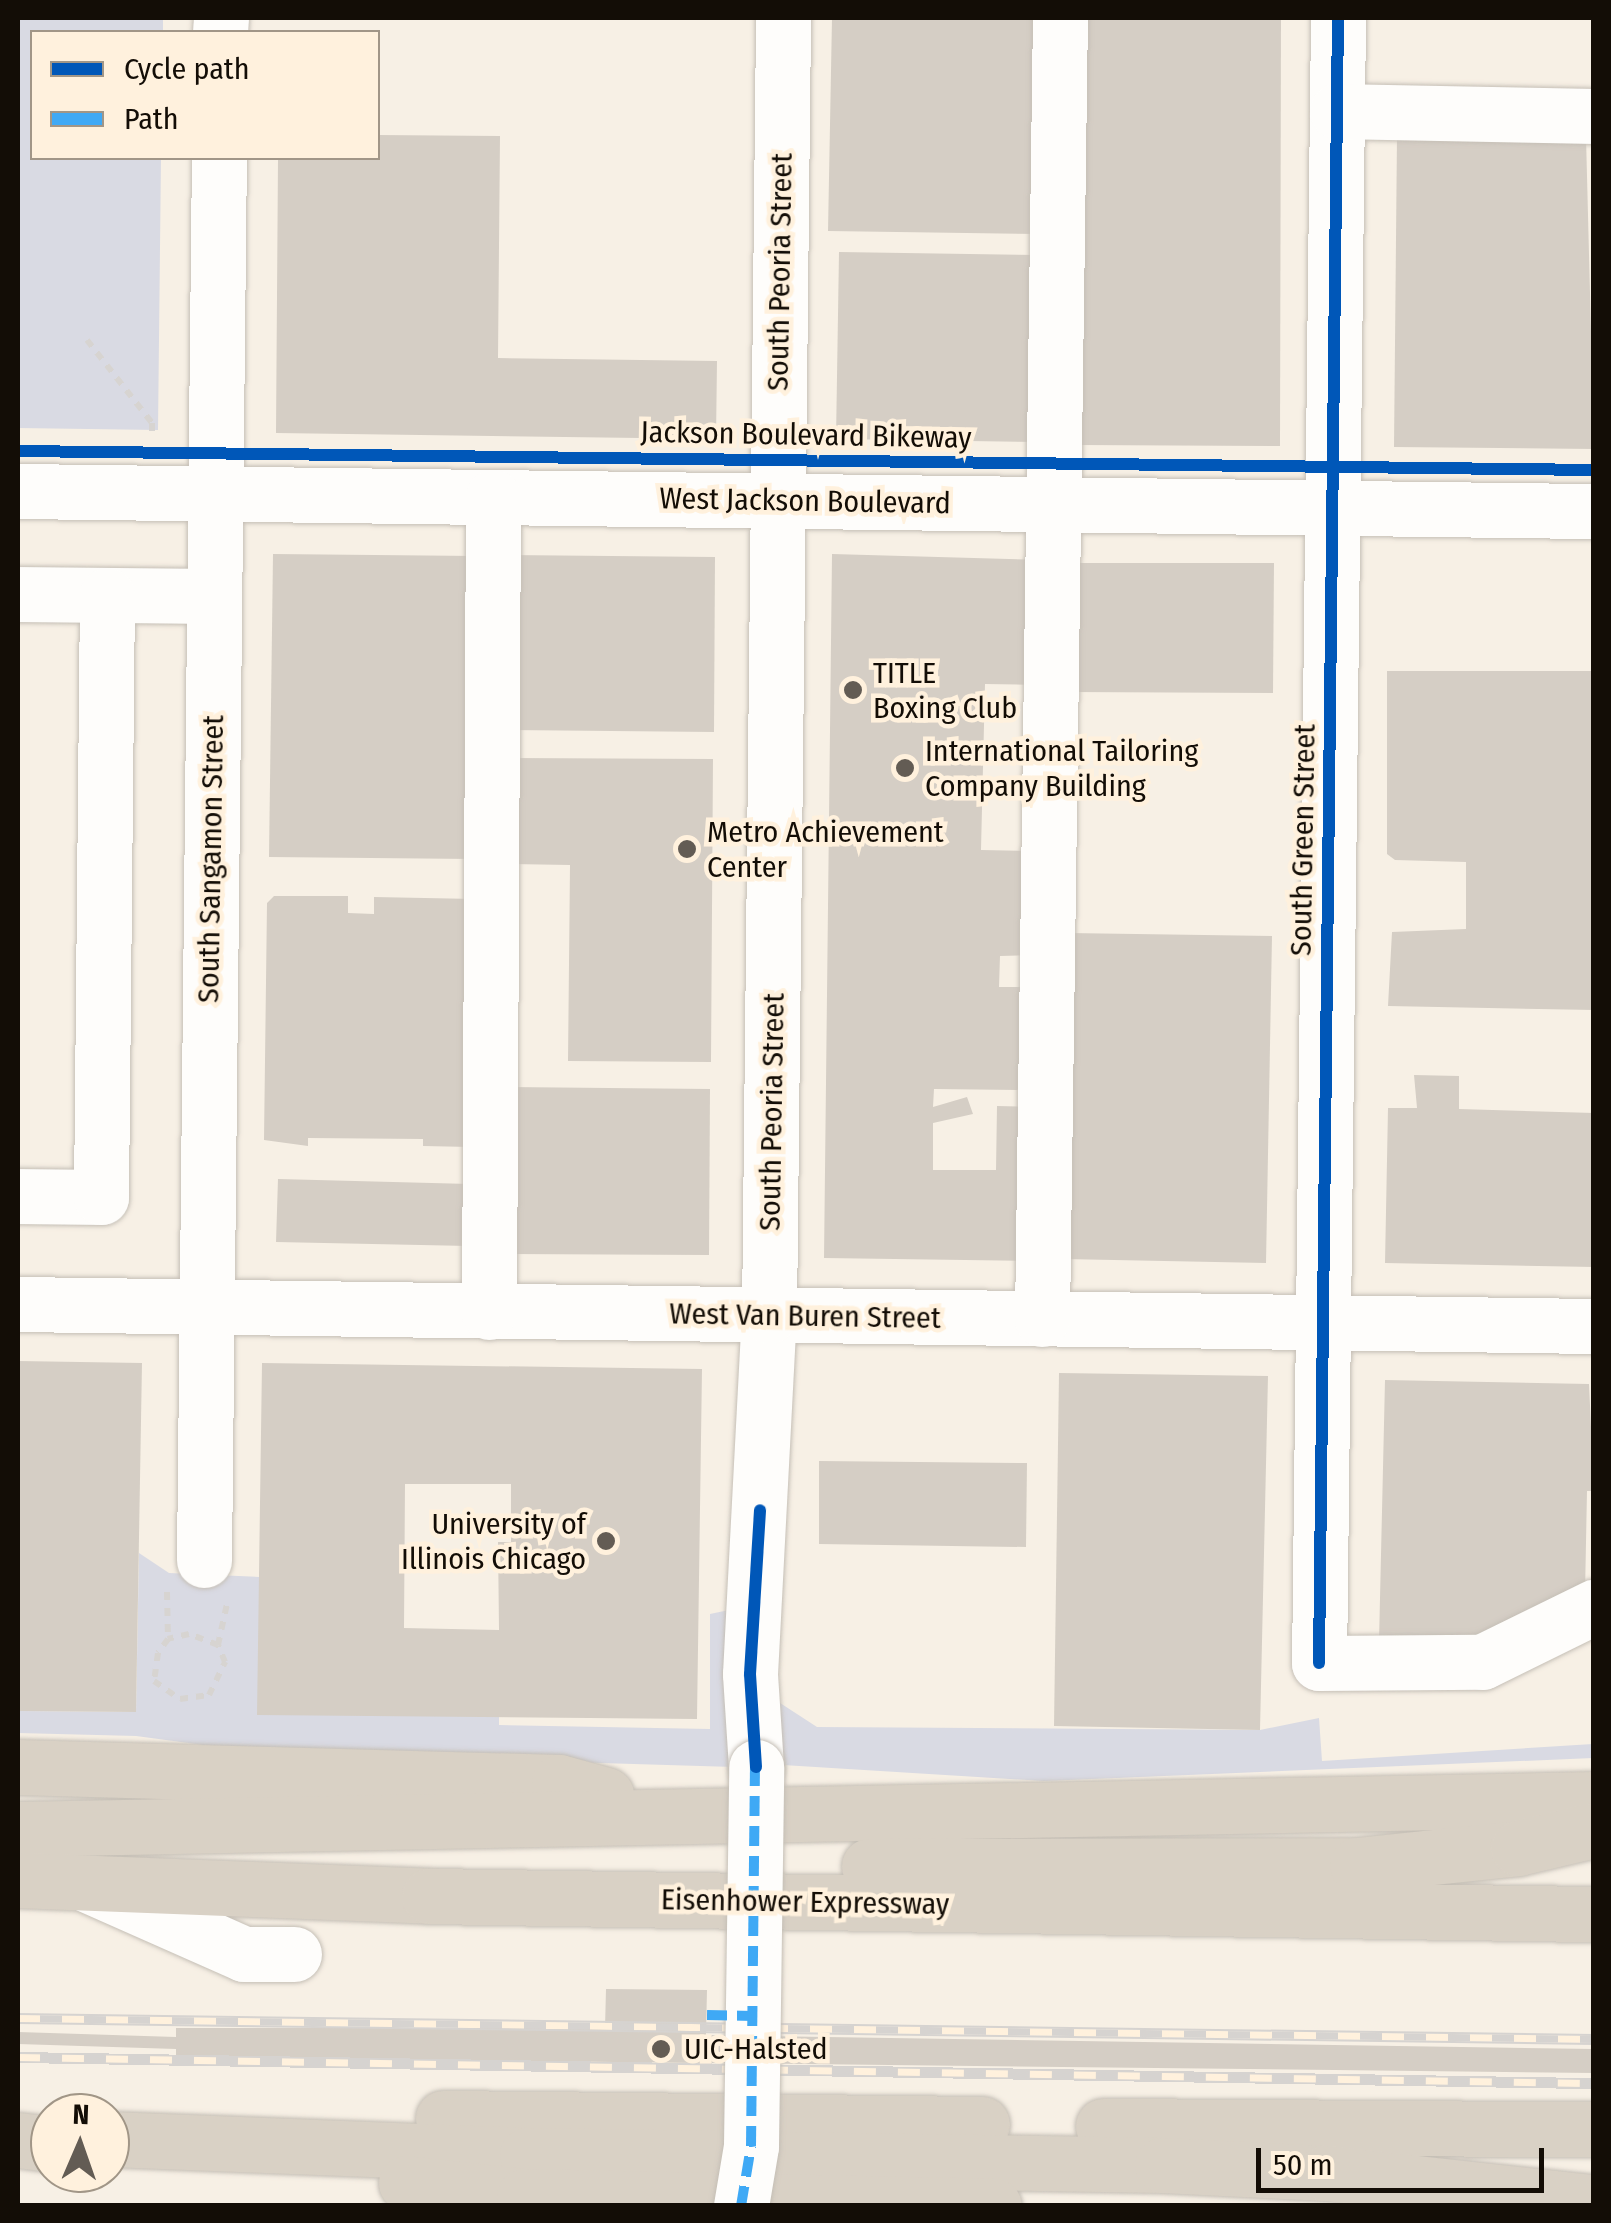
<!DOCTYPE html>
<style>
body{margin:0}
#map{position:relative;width:1611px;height:2223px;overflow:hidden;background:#f7f0e5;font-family:"Fira Sans Condensed",sans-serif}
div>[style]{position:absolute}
.green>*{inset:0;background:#d9dae3}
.building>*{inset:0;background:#d5cec5}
.path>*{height:6px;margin-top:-3px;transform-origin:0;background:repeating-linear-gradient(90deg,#d7d4d1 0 8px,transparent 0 16px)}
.roads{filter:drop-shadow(0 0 2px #c5bfb6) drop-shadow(0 0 2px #c5bfb6)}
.minor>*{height:55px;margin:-27.5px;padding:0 27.5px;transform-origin:27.5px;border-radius:27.5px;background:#fefdfb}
.highway>*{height:55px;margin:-27.5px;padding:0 27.5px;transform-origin:27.5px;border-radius:27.5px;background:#d9d1c5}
.rail>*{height:11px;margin-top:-5.5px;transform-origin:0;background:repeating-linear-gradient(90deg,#fff1dd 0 22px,#d6d3d0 0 44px);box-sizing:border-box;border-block:2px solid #d6d3d0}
.bridges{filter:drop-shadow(0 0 2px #c5bfb6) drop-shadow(0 0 2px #c5bfb6)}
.minor-bridge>*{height:55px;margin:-27.5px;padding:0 27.5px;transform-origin:27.5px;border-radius:27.5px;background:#fefdfb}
.quiet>*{height:10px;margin-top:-5px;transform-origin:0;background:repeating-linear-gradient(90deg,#3fa9f5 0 20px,transparent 0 30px)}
.cycleway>*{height:12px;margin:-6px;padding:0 6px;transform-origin:6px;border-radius:6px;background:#0057b8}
.dots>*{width:28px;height:28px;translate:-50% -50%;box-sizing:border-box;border:5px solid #fff1dd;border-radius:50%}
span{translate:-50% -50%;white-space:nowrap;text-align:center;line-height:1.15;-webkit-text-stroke:9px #fff1dd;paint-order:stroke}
.street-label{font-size:30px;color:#130d06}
.poi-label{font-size:30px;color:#130d06}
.left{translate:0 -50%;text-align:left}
.right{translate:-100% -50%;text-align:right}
.frame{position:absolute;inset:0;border:20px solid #130d06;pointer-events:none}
.legend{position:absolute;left:30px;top:30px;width:350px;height:130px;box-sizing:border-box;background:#fff1dd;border:2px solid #a19687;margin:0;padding:12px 18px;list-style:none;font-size:30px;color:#130d06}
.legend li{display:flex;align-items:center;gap:20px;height:50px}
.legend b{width:50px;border:2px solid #a19687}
.north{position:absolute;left:30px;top:2093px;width:100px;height:100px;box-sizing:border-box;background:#fff1dd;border:2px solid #a19687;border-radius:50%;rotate:2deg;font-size:28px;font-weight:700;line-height:40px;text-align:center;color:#130d06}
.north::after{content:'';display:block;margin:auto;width:35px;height:45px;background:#635c54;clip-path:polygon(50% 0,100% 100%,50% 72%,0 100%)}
.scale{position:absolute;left:1256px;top:2148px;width:288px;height:45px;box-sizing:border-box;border:5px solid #130d06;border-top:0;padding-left:12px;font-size:30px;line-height:35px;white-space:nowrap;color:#130d06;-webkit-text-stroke:8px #fff1dd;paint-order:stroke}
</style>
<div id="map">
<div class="green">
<div style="clip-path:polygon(18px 18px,163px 18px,163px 32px,32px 32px,32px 158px,161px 158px,158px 430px,18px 428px)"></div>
<div style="clip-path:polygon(139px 1553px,169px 1573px,259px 1577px,499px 1717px,499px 1725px,710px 1729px,710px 1614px,729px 1610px,734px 1767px,264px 1753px,136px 1736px,18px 1733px,18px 1711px,136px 1712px)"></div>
<div style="clip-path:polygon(773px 1553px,780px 1563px,777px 1701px,817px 1727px,1260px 1730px,1319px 1718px,1322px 1761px,1593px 1744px,1593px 1758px,1044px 1781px,783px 1765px,775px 1757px,765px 1672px,766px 1561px)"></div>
</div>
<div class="building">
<div style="clip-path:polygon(832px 18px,1040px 18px,1037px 234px,828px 231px)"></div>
<div style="clip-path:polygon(1078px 18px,1281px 18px,1280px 446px,1077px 445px)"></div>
<div style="clip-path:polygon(378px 135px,500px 136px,498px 358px,717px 361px,716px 439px,276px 433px,278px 158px,378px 158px)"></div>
<div style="clip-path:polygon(1397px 135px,1586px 137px,1594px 449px,1394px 447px)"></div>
<div style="clip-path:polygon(839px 252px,1040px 255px,1039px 442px,836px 439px)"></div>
<div style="clip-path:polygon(273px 554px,476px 556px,473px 859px,269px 857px)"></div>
<div style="clip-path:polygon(832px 554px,1041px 560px,1038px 685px,985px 684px,981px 850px,1035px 851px,1034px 955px,1000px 956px,999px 987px,1032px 987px,1030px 1090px,934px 1089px,933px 1107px,967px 1097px,973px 1114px,933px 1123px,933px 1170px,996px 1170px,997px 1106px,1032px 1107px,1030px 1261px,824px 1258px)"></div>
<div style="clip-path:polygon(504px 555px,715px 557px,714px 732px,509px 730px)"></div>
<div style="clip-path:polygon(1069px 563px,1274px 563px,1273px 693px,1069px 692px)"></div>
<div style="clip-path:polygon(1387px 671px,1594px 671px,1594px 1010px,1388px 1006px,1392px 932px,1466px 929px,1466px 862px,1395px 860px,1387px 854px)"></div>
<div style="clip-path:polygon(511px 758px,713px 759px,711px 1062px,568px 1061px,570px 865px,511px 864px)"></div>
<div style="clip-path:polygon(274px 896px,348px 896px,348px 913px,374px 914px,374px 897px,475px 899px,471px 1147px,423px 1146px,423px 1139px,308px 1138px,308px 1146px,264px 1140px,267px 903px)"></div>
<div style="clip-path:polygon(1068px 933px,1272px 936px,1266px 1263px,1063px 1259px)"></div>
<div style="clip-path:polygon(1414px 1075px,1459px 1076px,1459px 1109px,1594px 1113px,1594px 1267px,1385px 1263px,1388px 1108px,1417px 1108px)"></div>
<div style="clip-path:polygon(504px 1087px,710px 1089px,709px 1255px,502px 1254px)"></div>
<div style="clip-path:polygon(278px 1179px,470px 1184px,469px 1246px,276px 1242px)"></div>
<div style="clip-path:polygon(18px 1361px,142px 1363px,136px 1712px,18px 1711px)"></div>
<div style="clip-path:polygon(evenodd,262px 1363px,702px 1369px,697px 1719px,257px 1715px,262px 1363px,405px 1484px,511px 1484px,511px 1542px,498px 1542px,499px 1630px,404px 1628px,405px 1484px)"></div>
<div style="clip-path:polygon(1059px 1373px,1268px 1376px,1260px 1730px,1054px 1726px)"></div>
<div style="clip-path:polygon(1385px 1380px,1589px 1384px,1594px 1491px,1587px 1491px,1585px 1594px,1472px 1644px,1379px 1642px)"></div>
<div style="clip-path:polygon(819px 1461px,1027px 1463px,1026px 1547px,819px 1544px)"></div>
<div style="clip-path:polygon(606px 1989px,707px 1990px,706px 2035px,1594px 2049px,1594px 2073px,176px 2057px,176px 2049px,18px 2044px,18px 2032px,176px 2037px,176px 2028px,605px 2028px)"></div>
</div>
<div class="path">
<div style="left:87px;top:340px;width:105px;rotate:51.9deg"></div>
<div style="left:152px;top:423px;width:11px;rotate:90deg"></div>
<div style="left:167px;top:1592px;width:47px;rotate:88.8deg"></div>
<div style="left:168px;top:1639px;width:17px;rotate:126deg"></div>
<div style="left:158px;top:1653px;width:28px;rotate:98deg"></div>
<div style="left:154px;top:1681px;width:32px;rotate:35deg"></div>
<div style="left:180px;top:1699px;width:29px;rotate:-8deg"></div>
<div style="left:209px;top:1695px;width:37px;rotate:-64deg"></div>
<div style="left:225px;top:1662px;width:18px;rotate:-112deg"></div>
<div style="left:218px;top:1645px;width:31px;rotate:-159deg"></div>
<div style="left:189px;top:1634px;width:22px;rotate:167deg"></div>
<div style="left:218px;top:1645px;width:47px;rotate:-77.7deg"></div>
</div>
<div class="roads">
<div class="minor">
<div style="left:1338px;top:18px;width:1645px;rotate:90.66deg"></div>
<div style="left:1319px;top:1663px;width:163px;rotate:-0.4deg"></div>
<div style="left:1482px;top:1662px;width:125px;rotate:-26.2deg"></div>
<div style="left:220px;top:32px;width:14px;rotate:-86deg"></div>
<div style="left:1337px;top:111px;width:257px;rotate:1.1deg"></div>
<div style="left:18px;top:491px;width:1576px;rotate:0.73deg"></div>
<div style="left:18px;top:594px;width:196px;rotate:0.6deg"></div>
<div style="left:18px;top:1196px;width:83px;rotate:0.7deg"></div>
<div style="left:101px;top:1197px;width:602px;rotate:-89.43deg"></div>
<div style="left:18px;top:1304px;width:1576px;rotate:0.8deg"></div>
<div style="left:489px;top:1312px;width:815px;rotate:-89.72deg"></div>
<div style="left:1042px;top:1319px;width:1301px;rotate:-89.21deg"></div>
<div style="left:204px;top:1560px;width:1402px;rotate:-89.39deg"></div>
<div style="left:756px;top:1767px;width:93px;rotate:-93.7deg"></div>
<div style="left:750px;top:1674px;width:359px;rotate:-87deg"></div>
<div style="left:769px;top:1316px;width:1298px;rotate:-89.38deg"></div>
<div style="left:86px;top:1884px;width:173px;rotate:23.9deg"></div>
<div style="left:244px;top:1954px;width:50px"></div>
</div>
<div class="highway">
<div style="left:18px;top:1767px;width:541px;rotate:1.59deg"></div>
<div style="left:559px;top:1782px;width:49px;rotate:15.5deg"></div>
<div style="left:18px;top:1829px;width:1576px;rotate:-1.09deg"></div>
<div style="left:869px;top:1866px;width:488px;rotate:-0.1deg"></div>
<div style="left:1357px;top:1865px;width:162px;rotate:-6deg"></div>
<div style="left:1518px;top:1848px;width:78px;rotate:-13.3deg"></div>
<div style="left:18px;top:1880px;width:411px;rotate:2.2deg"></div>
<div style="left:429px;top:1896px;width:1165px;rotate:0.89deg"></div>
<div style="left:443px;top:2118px;width:539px;rotate:0.64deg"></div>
<div style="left:1103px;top:2126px;width:491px;rotate:0.4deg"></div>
<div style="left:110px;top:2139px;width:417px;rotate:2.2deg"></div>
<div style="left:527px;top:2155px;width:635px;rotate:0.9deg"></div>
<div style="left:1162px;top:2165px;width:163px;rotate:2.8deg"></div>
<div style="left:1325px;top:2173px;width:271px;rotate:6.2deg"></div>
<div style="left:18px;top:2140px;width:32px;rotate:7deg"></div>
<div style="left:406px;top:2183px;width:119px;rotate:6.3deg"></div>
<div style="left:524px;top:2196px;width:470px;rotate:1.2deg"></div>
</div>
</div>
<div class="rail">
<div style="left:18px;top:2018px;width:1576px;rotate:0.76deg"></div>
<div style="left:18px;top:2057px;width:1576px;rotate:0.95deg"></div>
</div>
<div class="bridges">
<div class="minor-bridge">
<div style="left:741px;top:2206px;width:61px;rotate:-80.5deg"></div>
<div style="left:751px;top:2146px;width:379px;rotate:-89.2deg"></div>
</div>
</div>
<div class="quiet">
<div style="left:707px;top:2015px;width:47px;rotate:1.2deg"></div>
<div style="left:753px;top:2050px;width:49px;rotate:1.2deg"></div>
<div style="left:741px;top:2206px;width:61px;rotate:-80.5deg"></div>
<div style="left:751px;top:2146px;width:385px;rotate:-89.4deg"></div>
</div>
<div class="cycleway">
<div style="left:18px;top:451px;width:1576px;rotate:0.69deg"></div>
<div style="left:1319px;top:1663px;width:1645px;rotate:-89.34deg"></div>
<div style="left:756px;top:1767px;width:93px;rotate:-93.7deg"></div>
<div style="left:750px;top:1674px;width:164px;rotate:-86.5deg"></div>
</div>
<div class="dots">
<div style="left:853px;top:690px;background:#635c54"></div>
<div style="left:905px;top:768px;background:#635c54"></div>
<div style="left:687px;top:849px;background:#635c54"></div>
<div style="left:606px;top:1541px;background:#635c54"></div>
<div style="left:661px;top:2049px;background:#635c54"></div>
</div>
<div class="street-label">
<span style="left:780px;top:272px;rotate:-89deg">South Peoria Street</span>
<span style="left:806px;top:435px;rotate:1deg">Jackson Boulevard Bikeway</span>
<span style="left:805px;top:501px;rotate:1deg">West Jackson Boulevard</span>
<span style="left:1303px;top:840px;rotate:-89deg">South Green Street</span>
<span style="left:211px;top:859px;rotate:-89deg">South Sangamon Street</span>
<span style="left:772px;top:1112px;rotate:-89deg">South Peoria Street</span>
<span style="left:805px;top:1316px;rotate:1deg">West Van Buren Street</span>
<span style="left:805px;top:1902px;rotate:1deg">Eisenhower Expressway</span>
</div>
<div class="poi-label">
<span class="left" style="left:873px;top:690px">TITLE<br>Boxing Club</span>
<span class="left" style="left:925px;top:768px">International Tailoring<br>Company Building</span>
<span class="left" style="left:707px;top:849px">Metro Achievement<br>Center</span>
<span class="right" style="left:586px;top:1541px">University of<br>Illinois Chicago</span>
<span class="left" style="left:684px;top:2049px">UIC-Halsted</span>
</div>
<div class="frame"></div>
<ul class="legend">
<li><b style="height:12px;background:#0057b8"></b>Cycle path</li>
<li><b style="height:12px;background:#3fa9f5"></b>Path</li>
</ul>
<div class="north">N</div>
<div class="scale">50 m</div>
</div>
